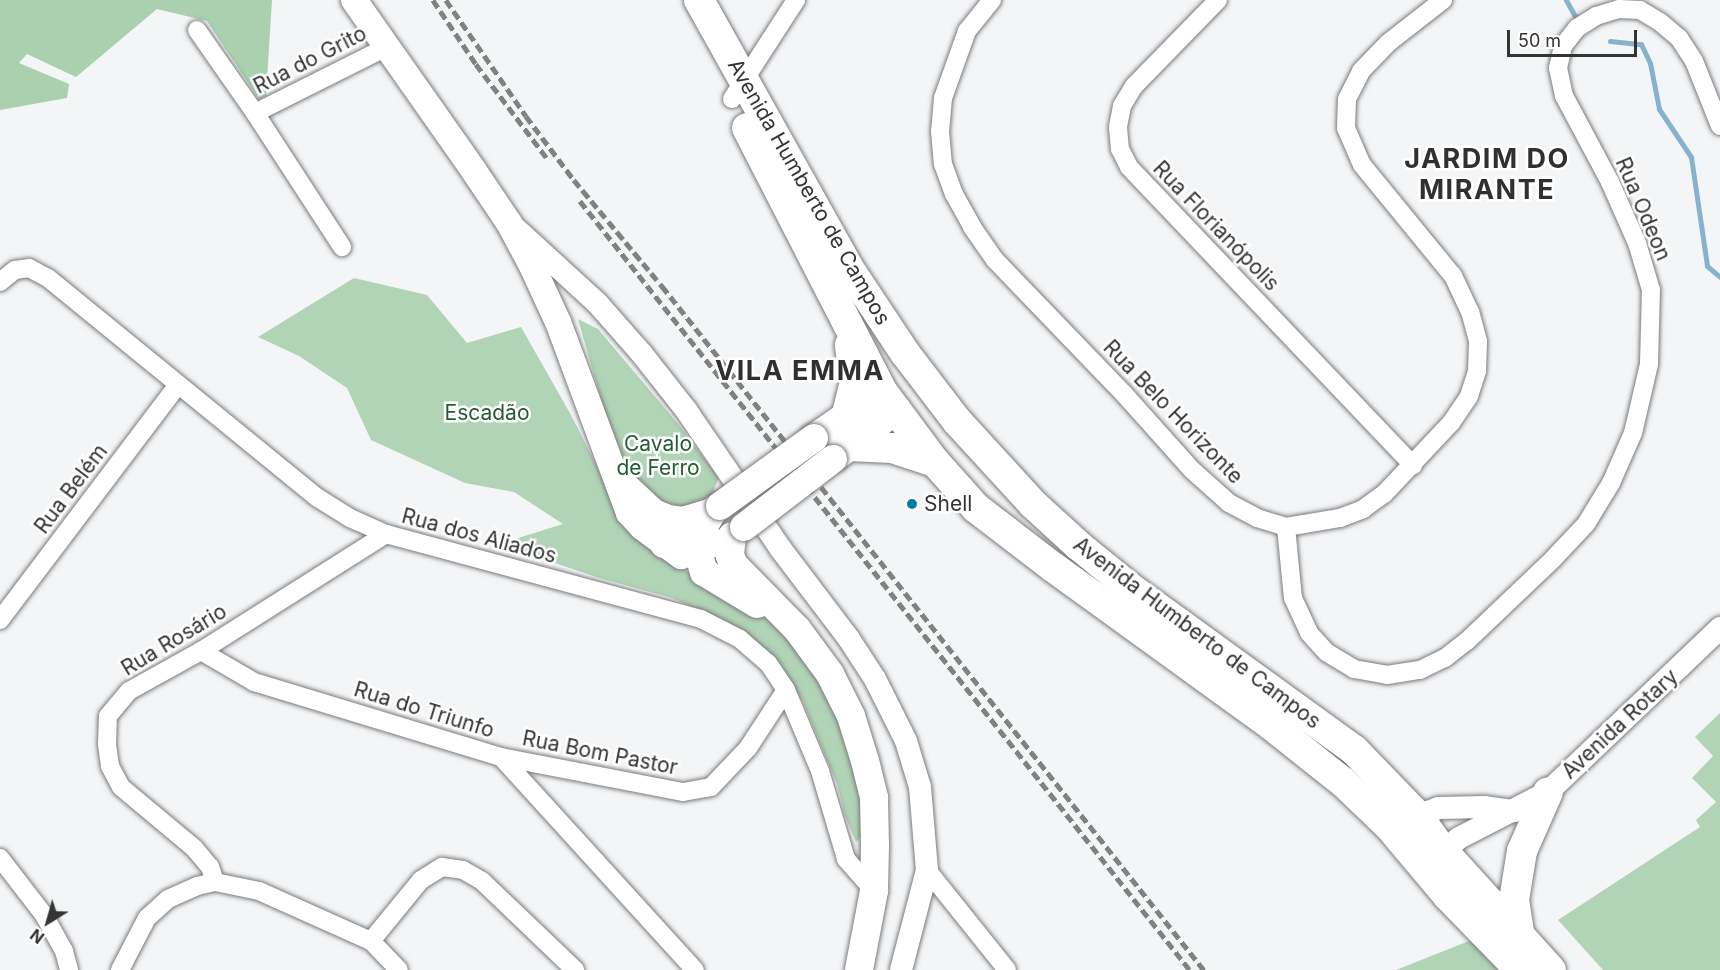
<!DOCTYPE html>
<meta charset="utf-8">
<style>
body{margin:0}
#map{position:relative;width:1720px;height:970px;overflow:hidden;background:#f4f5f7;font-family:Inter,sans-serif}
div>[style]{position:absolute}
.green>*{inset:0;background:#b1d3b6}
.forest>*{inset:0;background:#aad0af}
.stream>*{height:5px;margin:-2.5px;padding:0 2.5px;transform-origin:2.5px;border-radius:2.5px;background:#86b2cd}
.roads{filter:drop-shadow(0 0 2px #7a7b7c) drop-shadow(0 0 2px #7a7b7c)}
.minor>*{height:18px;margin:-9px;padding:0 9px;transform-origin:9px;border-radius:9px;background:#fff}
.tertiary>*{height:22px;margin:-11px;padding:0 11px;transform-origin:11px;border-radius:11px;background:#fff}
.secondary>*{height:26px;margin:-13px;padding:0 13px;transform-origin:13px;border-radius:13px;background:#fff}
.primary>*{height:28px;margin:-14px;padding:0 14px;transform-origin:14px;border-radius:14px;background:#fff}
.trunk>*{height:30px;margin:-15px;padding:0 15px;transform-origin:15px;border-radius:15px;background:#fff}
.rail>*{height:4.5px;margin-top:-2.25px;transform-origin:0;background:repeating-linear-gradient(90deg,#808181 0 9px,transparent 0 13.5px)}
.bridges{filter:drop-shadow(0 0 2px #7a7b7c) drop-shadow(0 0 2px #7a7b7c)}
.primary-bridge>*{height:28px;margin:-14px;padding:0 14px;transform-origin:14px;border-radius:14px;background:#fff}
.dots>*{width:16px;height:16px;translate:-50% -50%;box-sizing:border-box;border:3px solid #fff;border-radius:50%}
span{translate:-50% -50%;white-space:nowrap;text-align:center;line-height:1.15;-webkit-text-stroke:5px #fff;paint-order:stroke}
.street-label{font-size:21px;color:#333434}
.park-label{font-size:21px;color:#245c32}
.poi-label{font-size:21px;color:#333434}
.left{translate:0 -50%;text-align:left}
.district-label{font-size:27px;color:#303031;font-weight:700;letter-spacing:1.5px}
.north{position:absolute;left:18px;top:892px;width:60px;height:60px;-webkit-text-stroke:4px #fff;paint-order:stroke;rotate:217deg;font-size:16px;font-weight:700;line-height:24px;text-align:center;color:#333434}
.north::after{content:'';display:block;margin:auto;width:21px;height:27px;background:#333434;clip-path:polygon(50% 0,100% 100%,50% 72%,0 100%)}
.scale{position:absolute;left:1507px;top:30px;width:130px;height:27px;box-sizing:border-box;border:3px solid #333434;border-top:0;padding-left:8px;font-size:18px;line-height:21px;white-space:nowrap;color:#333434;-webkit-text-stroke:4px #fff;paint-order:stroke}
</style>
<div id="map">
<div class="green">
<div style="clip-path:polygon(354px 278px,427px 295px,467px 343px,521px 327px,571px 415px,630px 531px,671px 562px,782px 628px,824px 678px,867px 794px,865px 833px,856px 842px,845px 816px,837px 784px,803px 702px,777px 662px,731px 624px,672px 598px,599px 578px,499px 544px,563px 524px,514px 492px,465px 483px,371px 440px,347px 388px,299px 356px,258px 337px)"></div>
<div style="clip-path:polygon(578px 319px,598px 329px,679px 425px,719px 478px,710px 498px,687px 509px,656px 501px,629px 478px,602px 403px)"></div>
<div style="clip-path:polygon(1720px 713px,1720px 970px,1603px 970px,1558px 920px,1700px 827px,1696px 820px,1716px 802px,1692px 778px,1713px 756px,1695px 737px)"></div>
<div style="clip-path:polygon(1474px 939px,1504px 970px,1396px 970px)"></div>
</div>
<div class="forest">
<div style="clip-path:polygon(0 0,272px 0,266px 96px,259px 99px,207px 21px,157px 9px,76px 77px,27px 54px,19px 63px,69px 84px,67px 98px,0 110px)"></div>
</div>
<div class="stream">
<div style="left:1566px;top:0;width:18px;rotate:61deg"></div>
<div style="left:1575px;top:16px;width:5px;rotate:22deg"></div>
<div style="left:1610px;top:41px;width:31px;rotate:6deg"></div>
<div style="left:1641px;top:44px;width:21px;rotate:65deg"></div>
<div style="left:1650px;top:63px;width:47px;rotate:78.9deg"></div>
<div style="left:1659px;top:109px;width:58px;rotate:56.3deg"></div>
<div style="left:1691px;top:157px;width:110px;rotate:81.6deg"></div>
<div style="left:1707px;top:266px;width:17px;rotate:40deg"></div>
</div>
<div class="roads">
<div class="minor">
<div style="left:992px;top:0;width:40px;rotate:129deg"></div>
<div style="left:967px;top:31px;width:71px;rotate:109.7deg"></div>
<div style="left:943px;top:98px;width:33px;rotate:95deg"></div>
<div style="left:940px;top:131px;width:33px;rotate:85deg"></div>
<div style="left:943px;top:164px;width:32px;rotate:70deg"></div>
<div style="left:954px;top:194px;width:38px;rotate:61deg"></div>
<div style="left:972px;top:227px;width:40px;rotate:55.1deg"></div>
<div style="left:995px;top:260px;width:186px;rotate:46.1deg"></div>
<div style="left:1124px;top:394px;width:102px;rotate:48.2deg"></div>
<div style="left:1192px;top:470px;width:50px;rotate:41.7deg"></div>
<div style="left:1229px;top:503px;width:32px;rotate:28deg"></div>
<div style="left:1257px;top:518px;width:30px;rotate:17deg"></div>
<div style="left:1286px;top:527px;width:55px;rotate:-9.5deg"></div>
<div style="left:1340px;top:518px;width:25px;rotate:-21deg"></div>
<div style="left:1363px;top:509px;width:26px;rotate:-36deg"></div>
<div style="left:1384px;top:494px;width:98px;rotate:-46.7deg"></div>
<div style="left:1451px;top:423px;width:32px;rotate:-56deg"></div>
<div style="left:1469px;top:396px;width:26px;rotate:-72deg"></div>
<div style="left:1477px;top:371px;width:30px;rotate:-88deg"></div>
<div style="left:1478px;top:341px;width:30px;rotate:-105deg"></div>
<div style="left:1470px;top:312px;width:40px;rotate:-115deg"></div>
<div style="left:1453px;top:276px;width:144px;rotate:-129.3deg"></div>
<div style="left:1362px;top:165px;width:40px;rotate:-113.4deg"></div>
<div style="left:1346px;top:128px;width:29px;rotate:-88deg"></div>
<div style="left:1347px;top:99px;width:31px;rotate:-63deg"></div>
<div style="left:1361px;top:71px;width:39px;rotate:-46deg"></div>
<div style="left:1388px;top:43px;width:70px;rotate:-38deg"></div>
<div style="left:1218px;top:0;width:120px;rotate:134.3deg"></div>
<div style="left:1134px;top:86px;width:23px;rotate:121deg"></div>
<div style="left:1122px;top:106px;width:21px;rotate:101deg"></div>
<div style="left:1118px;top:127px;width:22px;rotate:85deg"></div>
<div style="left:1120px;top:149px;width:20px;rotate:63deg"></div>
<div style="left:1129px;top:167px;width:412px;rotate:46.4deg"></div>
<div style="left:197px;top:30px;width:101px;rotate:55.1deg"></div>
<div style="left:255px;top:113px;width:160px;rotate:57deg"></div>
<div style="left:732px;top:99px;width:118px;rotate:-57.1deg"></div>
<div style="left:255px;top:113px;width:145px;rotate:-26.6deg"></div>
<div style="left:0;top:282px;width:19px;rotate:-39deg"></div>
<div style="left:15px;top:270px;width:14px;rotate:-8deg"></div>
<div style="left:29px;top:268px;width:21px;rotate:28deg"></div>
<div style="left:48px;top:278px;width:348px;rotate:39.2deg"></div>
<div style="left:318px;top:498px;width:38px;rotate:32deg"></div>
<div style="left:350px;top:518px;width:39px;rotate:24deg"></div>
<div style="left:386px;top:534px;width:326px;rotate:15.1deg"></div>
<div style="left:701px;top:619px;width:44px;rotate:27.1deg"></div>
<div style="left:740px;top:639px;width:37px;rotate:41deg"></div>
<div style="left:768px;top:663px;width:32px;rotate:56deg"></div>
<div style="left:786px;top:690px;width:88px;rotate:67.2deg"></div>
<div style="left:820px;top:771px;width:92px;rotate:73.5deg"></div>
<div style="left:846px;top:859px;width:43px;rotate:48.8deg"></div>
<div style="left:1286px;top:527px;width:71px;rotate:84.4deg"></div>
<div style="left:1293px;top:598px;width:38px;rotate:65deg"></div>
<div style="left:1309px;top:633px;width:25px;rotate:48deg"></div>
<div style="left:1326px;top:652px;width:33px;rotate:31deg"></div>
<div style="left:1354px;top:669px;width:34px;rotate:10deg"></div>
<div style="left:1387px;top:675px;width:33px;rotate:-9deg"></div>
<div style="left:1420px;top:670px;width:28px;rotate:-26deg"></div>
<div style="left:1445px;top:658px;width:28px;rotate:-38deg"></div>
<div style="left:1467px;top:641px;width:119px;rotate:-43.6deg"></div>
<div style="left:1553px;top:559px;width:48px;rotate:-46.7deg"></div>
<div style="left:1586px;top:524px;width:48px;rotate:-58.6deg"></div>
<div style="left:1611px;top:483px;width:55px;rotate:-66.3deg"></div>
<div style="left:1633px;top:433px;width:71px;rotate:-76.9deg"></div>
<div style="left:1649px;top:364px;width:74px;rotate:-88.5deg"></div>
<div style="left:1651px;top:290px;width:49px;rotate:-106.6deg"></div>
<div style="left:1637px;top:243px;width:67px;rotate:-113.9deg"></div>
<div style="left:1610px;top:182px;width:98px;rotate:-118.1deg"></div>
<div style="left:1564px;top:96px;width:29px;rotate:-102deg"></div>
<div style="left:1558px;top:68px;width:23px;rotate:-77deg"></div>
<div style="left:1563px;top:46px;width:23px;rotate:-52deg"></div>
<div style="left:1577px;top:28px;width:22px;rotate:-32deg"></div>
<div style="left:1596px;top:16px;width:24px;rotate:-17deg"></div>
<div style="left:1619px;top:9px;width:21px;rotate:3deg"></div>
<div style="left:1640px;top:10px;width:23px;rotate:31deg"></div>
<div style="left:1660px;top:22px;width:25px;rotate:40deg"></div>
<div style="left:1679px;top:38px;width:27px;rotate:57deg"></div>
<div style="left:1694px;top:61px;width:70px;rotate:68.2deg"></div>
<div style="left:0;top:620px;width:295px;rotate:-52.9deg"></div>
<div style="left:201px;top:651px;width:61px;rotate:30.3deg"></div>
<div style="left:254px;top:682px;width:258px;rotate:16.9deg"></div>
<div style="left:501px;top:757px;width:288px;rotate:47.7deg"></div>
<div style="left:501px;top:757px;width:185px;rotate:10.9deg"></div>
<div style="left:683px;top:792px;width:28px;rotate:-10deg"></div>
<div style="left:711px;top:787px;width:54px;rotate:-46.5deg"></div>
<div style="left:748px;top:748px;width:69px;rotate:-56.8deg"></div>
<div style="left:0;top:858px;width:72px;rotate:52.3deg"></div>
<div style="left:44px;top:915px;width:41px;rotate:60.9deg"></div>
<div style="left:64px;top:951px;width:20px;rotate:75deg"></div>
<div style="left:927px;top:870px;width:128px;rotate:51.3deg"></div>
<div style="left:215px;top:882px;width:16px;rotate:-108deg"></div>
<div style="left:210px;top:867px;width:25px;rotate:-130deg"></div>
<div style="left:194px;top:848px;width:95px;rotate:-140.1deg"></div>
<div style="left:121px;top:787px;width:24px;rotate:-118deg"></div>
<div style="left:110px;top:766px;width:22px;rotate:-98deg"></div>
<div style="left:107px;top:744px;width:28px;rotate:-88deg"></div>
<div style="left:108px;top:716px;width:33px;rotate:-50deg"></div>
<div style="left:129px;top:691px;width:82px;rotate:-29.1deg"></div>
<div style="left:201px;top:651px;width:219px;rotate:-32.3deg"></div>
<div style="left:371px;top:941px;width:79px;rotate:-50.7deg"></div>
<div style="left:421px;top:880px;width:25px;rotate:-32deg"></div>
<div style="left:442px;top:867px;width:21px;rotate:8deg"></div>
<div style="left:463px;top:870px;width:22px;rotate:30deg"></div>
<div style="left:482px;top:881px;width:129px;rotate:43.7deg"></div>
<div style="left:120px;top:970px;width:59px;rotate:-62.6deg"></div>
<div style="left:147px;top:918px;width:28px;rotate:-42deg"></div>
<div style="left:168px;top:899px;width:32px;rotate:-24deg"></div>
<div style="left:197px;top:886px;width:18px;rotate:-13deg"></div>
<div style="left:215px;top:882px;width:45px;rotate:11.6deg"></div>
<div style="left:259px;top:891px;width:123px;rotate:24.1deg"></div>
<div style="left:371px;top:941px;width:40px;rotate:46deg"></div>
</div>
<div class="tertiary">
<div style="left:513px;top:226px;width:115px;rotate:42.5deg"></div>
<div style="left:598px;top:304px;width:67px;rotate:48.7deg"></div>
<div style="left:642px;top:354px;width:71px;rotate:51.8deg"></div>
<div style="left:686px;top:410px;width:167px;rotate:55.7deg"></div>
<div style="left:780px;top:548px;width:114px;rotate:52.8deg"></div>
<div style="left:849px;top:639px;width:48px;rotate:57deg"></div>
<div style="left:875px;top:679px;width:69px;rotate:63.4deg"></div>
<div style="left:906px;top:741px;width:48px;rotate:73.1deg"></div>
<div style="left:920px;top:787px;width:83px;rotate:85.2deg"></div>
<div style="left:927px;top:870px;width:103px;rotate:104.6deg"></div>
<div style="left:1404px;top:820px;width:36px;rotate:-19deg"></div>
<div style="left:1438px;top:808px;width:46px;rotate:-1.2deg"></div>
<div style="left:1484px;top:807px;width:30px;rotate:8deg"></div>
<div style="left:1433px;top:862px;width:35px;rotate:-43deg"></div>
<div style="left:1459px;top:838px;width:100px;rotate:-27.3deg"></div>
<div style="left:1548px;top:792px;width:238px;rotate:-43.6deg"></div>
</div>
<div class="secondary">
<div style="left:354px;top:0;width:209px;rotate:54.9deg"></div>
<div style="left:474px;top:171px;width:63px;rotate:56.1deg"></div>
<div style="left:509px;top:223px;width:51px;rotate:61.9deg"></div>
<div style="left:533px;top:268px;width:60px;rotate:65.2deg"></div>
<div style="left:558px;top:322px;width:204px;rotate:69.6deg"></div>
<div style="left:629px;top:513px;width:19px;rotate:47deg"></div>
<div style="left:642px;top:527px;width:49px;rotate:36.6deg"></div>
<div style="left:624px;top:484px;width:41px;rotate:43deg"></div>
<div style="left:654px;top:512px;width:16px;rotate:22deg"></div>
<div style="left:669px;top:518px;width:14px;rotate:8deg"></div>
<div style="left:683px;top:520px;width:31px;rotate:-17deg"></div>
</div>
<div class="primary">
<div style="left:814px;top:438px;width:83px;rotate:-34.7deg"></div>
<div style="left:837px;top:456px;width:76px;rotate:-38.1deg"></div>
<div style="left:720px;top:506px;width:9px;rotate:144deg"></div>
<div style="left:713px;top:511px;width:29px;rotate:121deg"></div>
<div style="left:698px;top:536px;width:19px;rotate:87deg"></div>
<div style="left:699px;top:555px;width:18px;rotate:74deg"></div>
<div style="left:704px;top:572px;width:62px;rotate:31.1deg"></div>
<div style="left:732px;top:536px;width:20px;rotate:96deg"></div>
<div style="left:730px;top:556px;width:10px;rotate:66deg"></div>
<div style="left:734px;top:565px;width:90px;rotate:45.5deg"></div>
<div style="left:797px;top:629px;width:56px;rotate:53.7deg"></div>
<div style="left:830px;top:674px;width:47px;rotate:63.4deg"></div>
<div style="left:851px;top:716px;width:47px;rotate:72.7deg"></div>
<div style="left:865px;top:761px;width:38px;rotate:76deg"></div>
<div style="left:874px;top:798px;width:48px;rotate:88.8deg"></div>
<div style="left:875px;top:846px;width:45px;rotate:91.3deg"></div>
<div style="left:874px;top:891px;width:80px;rotate:100.8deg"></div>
<div style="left:664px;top:544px;width:34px;rotate:5deg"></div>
<div style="left:698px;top:547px;width:18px;rotate:-13deg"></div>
</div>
<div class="trunk">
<div style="left:699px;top:0;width:306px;rotate:60.8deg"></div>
<div style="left:848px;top:267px;width:103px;rotate:56.5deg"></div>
<div style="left:905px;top:353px;width:86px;rotate:52.6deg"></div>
<div style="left:957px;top:421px;width:113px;rotate:47.5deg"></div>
<div style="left:1033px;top:504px;width:62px;rotate:42.4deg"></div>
<div style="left:1079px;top:546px;width:70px;rotate:39.2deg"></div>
<div style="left:1133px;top:590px;width:273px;rotate:35.9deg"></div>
<div style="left:1354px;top:750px;width:89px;rotate:45.9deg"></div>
<div style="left:1416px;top:814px;width:47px;rotate:53.6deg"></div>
<div style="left:1444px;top:852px;width:159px;rotate:47.8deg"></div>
<div style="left:747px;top:128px;width:296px;rotate:62.8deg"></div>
<div style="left:882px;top:391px;width:89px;rotate:53.3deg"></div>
<div style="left:935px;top:462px;width:62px;rotate:48.3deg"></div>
<div style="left:976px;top:508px;width:97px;rotate:37.5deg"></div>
<div style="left:1053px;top:567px;width:269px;rotate:35.9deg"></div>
<div style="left:1271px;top:725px;width:92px;rotate:38.4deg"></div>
<div style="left:1343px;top:782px;width:65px;rotate:43.8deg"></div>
<div style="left:1390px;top:827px;width:89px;rotate:50deg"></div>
<div style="left:1447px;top:895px;width:105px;rotate:45.8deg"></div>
<div style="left:847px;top:414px;width:33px;rotate:-76deg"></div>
<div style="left:855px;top:382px;width:37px;rotate:-98deg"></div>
<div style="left:849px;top:446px;width:43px;rotate:2.7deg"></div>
<div style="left:892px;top:448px;width:45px;rotate:18deg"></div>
<div style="left:1520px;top:938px;width:38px;rotate:-99deg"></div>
<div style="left:1514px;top:900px;width:50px;rotate:-80.7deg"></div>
<div style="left:1522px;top:851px;width:64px;rotate:-66.2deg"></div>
</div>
</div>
<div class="rail">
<div style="left:433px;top:0;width:77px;rotate:56.1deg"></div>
<div style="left:476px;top:64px;width:121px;rotate:53deg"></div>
<div style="left:446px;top:0;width:141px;rotate:55.4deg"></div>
<div style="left:526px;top:116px;width:80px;rotate:53.1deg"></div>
<div style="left:574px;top:180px;width:138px;rotate:50.3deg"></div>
<div style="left:662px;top:286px;width:873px;rotate:51.61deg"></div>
<div style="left:580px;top:201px;width:982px;rotate:51.58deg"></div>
</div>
<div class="bridges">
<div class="primary-bridge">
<div style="left:720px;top:506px;width:116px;rotate:-35.9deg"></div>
<div style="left:744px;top:527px;width:112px;rotate:-37.4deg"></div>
</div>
</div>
<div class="dots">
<div style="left:912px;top:504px;background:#007ea4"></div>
</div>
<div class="street-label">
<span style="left:310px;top:60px;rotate:-27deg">Rua do Grito</span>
<span style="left:809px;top:192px;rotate:60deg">Avenida Humberto de Campos</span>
<span style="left:1643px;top:209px;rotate:67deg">Rua Odeon</span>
<span style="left:1216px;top:226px;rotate:46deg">Rua Florianópolis</span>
<span style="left:1173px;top:412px;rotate:46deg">Rua Belo Horizonte</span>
<span style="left:71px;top:489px;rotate:-53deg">Rua Belém</span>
<span style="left:479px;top:536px;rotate:15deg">Rua dos Aliados</span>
<span style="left:1197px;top:633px;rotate:37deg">Avenida Humberto de Campos</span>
<span style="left:174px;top:640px;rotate:-31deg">Rua Rosário</span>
<span style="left:424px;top:710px;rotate:17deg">Rua do Triunfo</span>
<span style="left:1620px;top:724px;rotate:-43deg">Avenida Rotary</span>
<span style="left:600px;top:753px;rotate:11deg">Rua Bom Pastor</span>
</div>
<div class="park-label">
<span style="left:487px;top:413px">Escadão</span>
<span style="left:658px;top:456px">Cavalo<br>de Ferro</span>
</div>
<div class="poi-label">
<span class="left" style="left:924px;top:504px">Shell</span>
</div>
<div class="district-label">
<span style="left:1487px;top:174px">JARDIM DO<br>MIRANTE</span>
<span style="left:800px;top:371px">VILA EMMA</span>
</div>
<div class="north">N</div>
<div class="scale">50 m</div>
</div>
